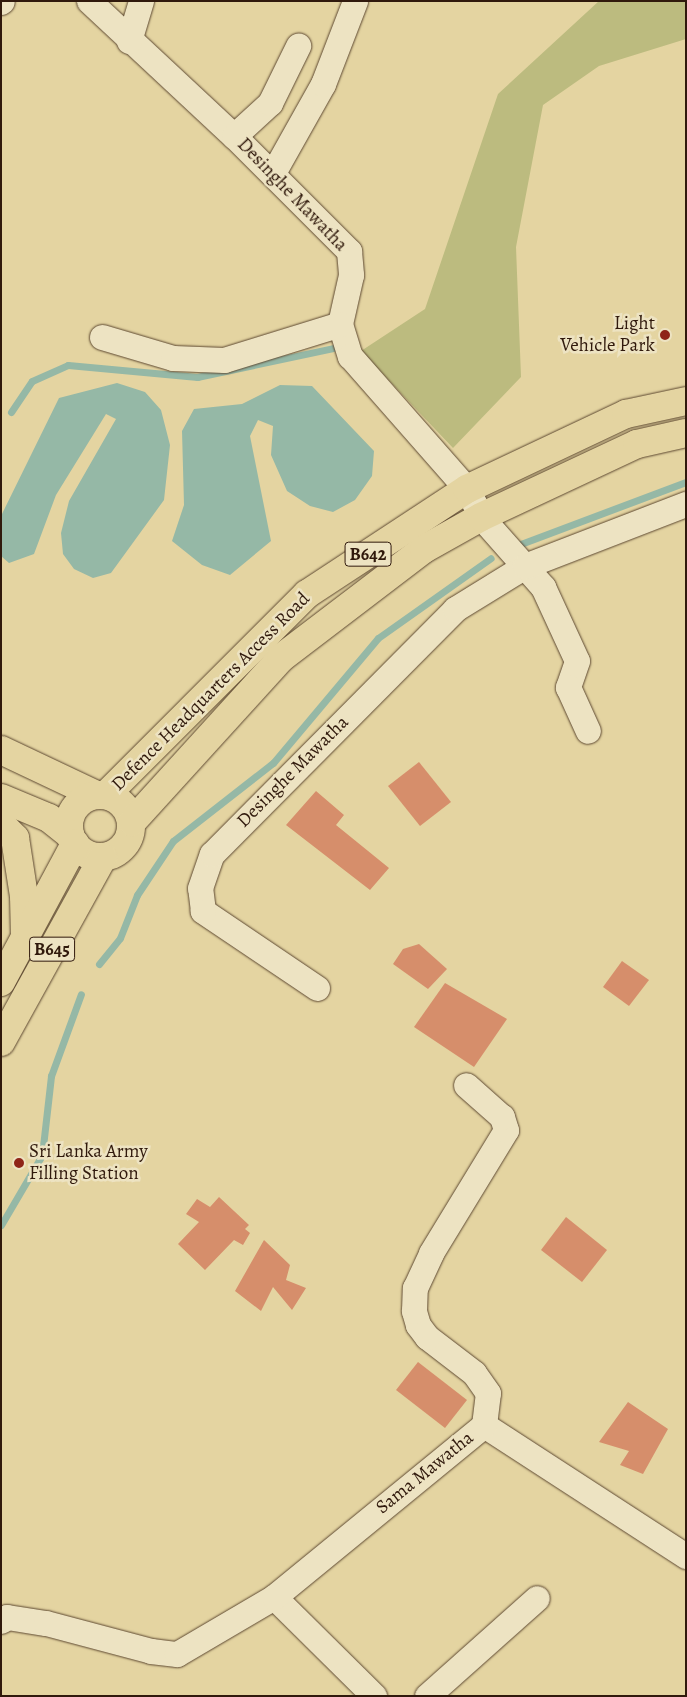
<!DOCTYPE html>
<style>
body{margin:0}
#map{position:relative;width:687px;height:1697px;overflow:hidden;background:#e4d4a1;font-family:Alegreya,serif}
div>[style]{position:absolute}
.green>*{inset:0;background:#bcbb7f}
.water>*{inset:0;background:#95b8a6}
.stream>*{height:7px;margin:-3.5px;padding:0 3.5px;transform-origin:3.5px;border-radius:3.5px;background:#95b8a6}
.building>*{inset:0;background:#d68e6b}
.roads{filter:drop-shadow(0 0 1px #5d4831) drop-shadow(0 0 1px #5d4831)}
.street>*{height:25px;margin:-12.5px;padding:0 12.5px;transform-origin:12.5px;border-radius:12.5px;background:#ede3c2}
.primary>*{height:28px;margin:-14px;padding:0 14px;transform-origin:14px;border-radius:14px;background:#e4d4a1}
.primary>.ring{margin:-14px;padding:0;box-sizing:content-box;background:none;border:28px solid #e4d4a1;border-radius:50%}
.dots>*{width:14px;height:14px;translate:-50% -50%;box-sizing:border-box;border:2px solid #ede3c2;border-radius:50%}
span{translate:-50% -50%;white-space:nowrap;text-align:center;line-height:1.15;-webkit-text-stroke:5px #ede3c2;paint-order:stroke}
.shield-label span{padding:1px 4px;background:#ede3c2;border:1px solid;border-radius:4px;-webkit-text-stroke-width:0}
.shield-label{font-size:18px;color:#30190c;font-weight:700}
.street-label{font-size:19px;color:#30190c}
.poi-label{font-size:19px;color:#30190c}
.right{translate:-100% -50%;text-align:right}
.left{translate:0 -50%;text-align:left}
.frame{position:absolute;inset:0;border:2px solid #30190c;pointer-events:none}
</style>
<div id="map">
<div class="green">
<div style="clip-path:polygon(599px 1px,686px 1px,686px 39px,599px 66px,543px 105px,516px 247px,521px 377px,453px 448px,361px 351px,425px 309px,498px 94px)"></div>
</div>
<div class="water">
<div style="clip-path:polygon(117px 383px,145px 392px,161px 410px,170px 445px,164px 500px,111px 573px,93px 578px,74px 569px,63px 554px,61px 533px,69px 501px,116px 419px,106px 414px,56px 495px,34px 554px,9px 563px,1px 556px,1px 516px,59px 398px)"></div>
<div style="clip-path:polygon(280px 385px,312px 386px,374px 451px,372px 476px,355px 500px,333px 512px,310px 506px,287px 491px,271px 455px,273px 426px,258px 420px,250px 436px,271px 541px,230px 575px,202px 565px,172px 541px,184px 505px,182px 431px,194px 409px,242px 404px)"></div>
</div>
<div class="stream">
<div style="left:11px;top:412px;width:37px;rotate:-56deg"></div>
<div style="left:32px;top:381px;width:39px;rotate:-24deg"></div>
<div style="left:68px;top:365px;width:130px;rotate:5.3deg"></div>
<div style="left:197px;top:377px;width:139px;rotate:-12deg"></div>
<div style="left:518px;top:545px;width:179px;rotate:-20.6deg"></div>
<div style="left:99px;top:964px;width:33px;rotate:-51deg"></div>
<div style="left:120px;top:938px;width:46px;rotate:-68.4deg"></div>
<div style="left:137px;top:895px;width:65px;rotate:-56.3deg"></div>
<div style="left:173px;top:841px;width:127px;rotate:-38deg"></div>
<div style="left:273px;top:763px;width:163px;rotate:-50deg"></div>
<div style="left:378px;top:638px;width:138px;rotate:-35.3deg"></div>
<div style="left:1px;top:1225px;width:81px;rotate:-59.6deg"></div>
<div style="left:42px;top:1155px;width:80px;rotate:-83.5deg"></div>
<div style="left:51px;top:1076px;width:87px;rotate:-69.9deg"></div>
</div>
<div class="building">
<div style="clip-path:polygon(419px 762px,451px 802px,420px 826px,388px 786px)"></div>
<div style="clip-path:polygon(316px 791px,344px 815px,336px 825px,389px 868px,370px 890px,286px 825px)"></div>
<div style="clip-path:polygon(419px 944px,447px 969px,428px 989px,393px 964px,403px 949px)"></div>
<div style="clip-path:polygon(622px 961px,649px 980px,629px 1006px,603px 987px)"></div>
<div style="clip-path:polygon(445px 983px,507px 1019px,474px 1067px,414px 1027px)"></div>
<div style="clip-path:polygon(219px 1197px,249px 1225px,245px 1229px,250px 1233px,243px 1245px,234px 1240px,205px 1270px,178px 1244px,199px 1222px,186px 1214px,197px 1199px,210px 1207px)"></div>
<div style="clip-path:polygon(566px 1217px,607px 1250px,582px 1282px,541px 1250px)"></div>
<div style="clip-path:polygon(264px 1240px,290px 1265px,286px 1280px,306px 1288px,292px 1310px,273px 1287px,261px 1311px,235px 1291px)"></div>
<div style="clip-path:polygon(418px 1362px,467px 1400px,445px 1428px,396px 1390px)"></div>
<div style="clip-path:polygon(628px 1402px,668px 1429px,643px 1474px,620px 1465px,629px 1451px,599px 1442px)"></div>
</div>
<div class="roads">
<div class="street">
<div style="left:89px;top:1px;width:198px;rotate:43deg"></div>
<div style="left:234px;top:136px;width:163px;rotate:45deg"></div>
<div style="left:349px;top:251px;width:24px;rotate:85deg"></div>
<div style="left:351px;top:275px;width:50px;rotate:102.7deg"></div>
<div style="left:340px;top:324px;width:34px;rotate:73deg"></div>
<div style="left:350px;top:356px;width:177px;rotate:48.7deg"></div>
<div style="left:467px;top:489px;width:31px;rotate:63deg"></div>
<div style="left:481px;top:517px;width:94px;rotate:48.5deg"></div>
<div style="left:543px;top:587px;width:81px;rotate:65.3deg"></div>
<div style="left:577px;top:661px;width:28px;rotate:109deg"></div>
<div style="left:568px;top:687px;width:48px;rotate:65.6deg"></div>
<div style="left:1px;top:2px;width:1px;rotate:-45deg"></div>
<div style="left:129px;top:41px;width:42px;rotate:-73.3deg"></div>
<div style="left:234px;top:136px;width:49px;rotate:-42.5deg"></div>
<div style="left:270px;top:103px;width:64px;rotate:-63.8deg"></div>
<div style="left:273px;top:173px;width:102px;rotate:-60.7deg"></div>
<div style="left:323px;top:84px;width:89px;rotate:-68.9deg"></div>
<div style="left:102px;top:337px;width:74px;rotate:16.5deg"></div>
<div style="left:173px;top:358px;width:51px;rotate:2.2deg"></div>
<div style="left:224px;top:360px;width:121px;rotate:-17.2deg"></div>
<div style="left:317px;top:988px;width:138px;rotate:-146deg"></div>
<div style="left:203px;top:911px;width:23px;rotate:-97deg"></div>
<div style="left:200px;top:888px;width:36px;rotate:-71deg"></div>
<div style="left:212px;top:854px;width:345px;rotate:-45.2deg"></div>
<div style="left:455px;top:609px;width:82px;rotate:-31.6deg"></div>
<div style="left:525px;top:566px;width:173px;rotate:-21.1deg"></div>
<div style="left:484px;top:1425px;width:241px;rotate:33deg"></div>
<div style="left:274px;top:1597px;width:141px;rotate:44.7deg"></div>
<div style="left:1px;top:1621px;width:7px;rotate:-34deg"></div>
<div style="left:7px;top:1617px;width:39px;rotate:9deg"></div>
<div style="left:46px;top:1623px;width:109px;rotate:14.9deg"></div>
<div style="left:151px;top:1651px;width:26px;rotate:7deg"></div>
<div style="left:177px;top:1654px;width:113px;rotate:-30.4deg"></div>
<div style="left:274px;top:1597px;width:271px;rotate:-39.3deg"></div>
<div style="left:484px;top:1425px;width:32px;rotate:-83deg"></div>
<div style="left:488px;top:1393px;width:24px;rotate:-125deg"></div>
<div style="left:474px;top:1373px;width:59px;rotate:-142.5deg"></div>
<div style="left:427px;top:1337px;width:15px;rotate:-127deg"></div>
<div style="left:418px;top:1325px;width:15px;rotate:-106deg"></div>
<div style="left:414px;top:1311px;width:23px;rotate:-88deg"></div>
<div style="left:415px;top:1288px;width:38px;rotate:-65deg"></div>
<div style="left:431px;top:1253px;width:144px;rotate:-58.6deg"></div>
<div style="left:506px;top:1130px;width:14px;rotate:-107deg"></div>
<div style="left:502px;top:1117px;width:48px;rotate:-138.4deg"></div>
<div style="left:427px;top:1696px;width:147px;rotate:-41.7deg"></div>
</div>
<div class="primary">
<div style="left:1px;top:750px;width:103px;rotate:25.3deg"></div>
<div style="left:107px;top:794px;width:283px;rotate:-45deg"></div>
<div style="left:307px;top:594px;width:191px;rotate:-33.3deg"></div>
<div style="left:467px;top:489px;width:176px;rotate:-25.3deg"></div>
<div style="left:626px;top:414px;width:61px;rotate:-12.2deg"></div>
<div class="ring" style="left:69px;top:795px;width:34px;height:34px"></div>
<div style="left:1px;top:798px;width:52px;rotate:22.6deg"></div>
<div style="left:49px;top:818px;width:27px;rotate:39deg"></div>
<div style="left:132px;top:822px;width:222px;rotate:-47.7deg"></div>
<div style="left:281px;top:658px;width:180px;rotate:-37.3deg"></div>
<div style="left:424px;top:549px;width:65px;rotate:-29.3deg"></div>
<div style="left:481px;top:517px;width:172px;rotate:-25.1deg"></div>
<div style="left:637px;top:444px;width:50px;rotate:-12.7deg"></div>
<div style="left:1px;top:824px;width:20px;rotate:45deg"></div>
<div style="left:15px;top:838px;width:59px;rotate:81.2deg"></div>
<div style="left:24px;top:896px;width:40px;rotate:88.6deg"></div>
<div style="left:1px;top:982px;width:157px;rotate:-61.8deg"></div>
<div style="left:1px;top:1042px;width:211px;rotate:-61.1deg"></div>
</div>
</div>
<div class="dots">
<div style="left:665px;top:335px;background:#8f2418"></div>
<div style="left:19px;top:1163px;background:#8f2418"></div>
</div>
<div class="shield-label">
<span style="left:368px;top:554px">B642</span>
<span style="left:52px;top:949px">B645</span>
</div>
<div class="street-label">
<span style="left:292px;top:195px;rotate:46deg">Desinghe Mawatha</span>
<span style="left:211px;top:692px;rotate:-45deg">Defence Headquarters Access Road</span>
<span style="left:293px;top:772px;rotate:-45deg">Desinghe Mawatha</span>
<span style="left:425px;top:1473px;rotate:-39deg">Sama Mawatha</span>
</div>
<div class="poi-label">
<span class="right" style="left:655px;top:335px">Light<br>Vehicle Park</span>
<span class="left" style="left:29px;top:1163px">Sri Lanka Army<br>Filling Station</span>
</div>
<div class="frame"></div>
</div>
